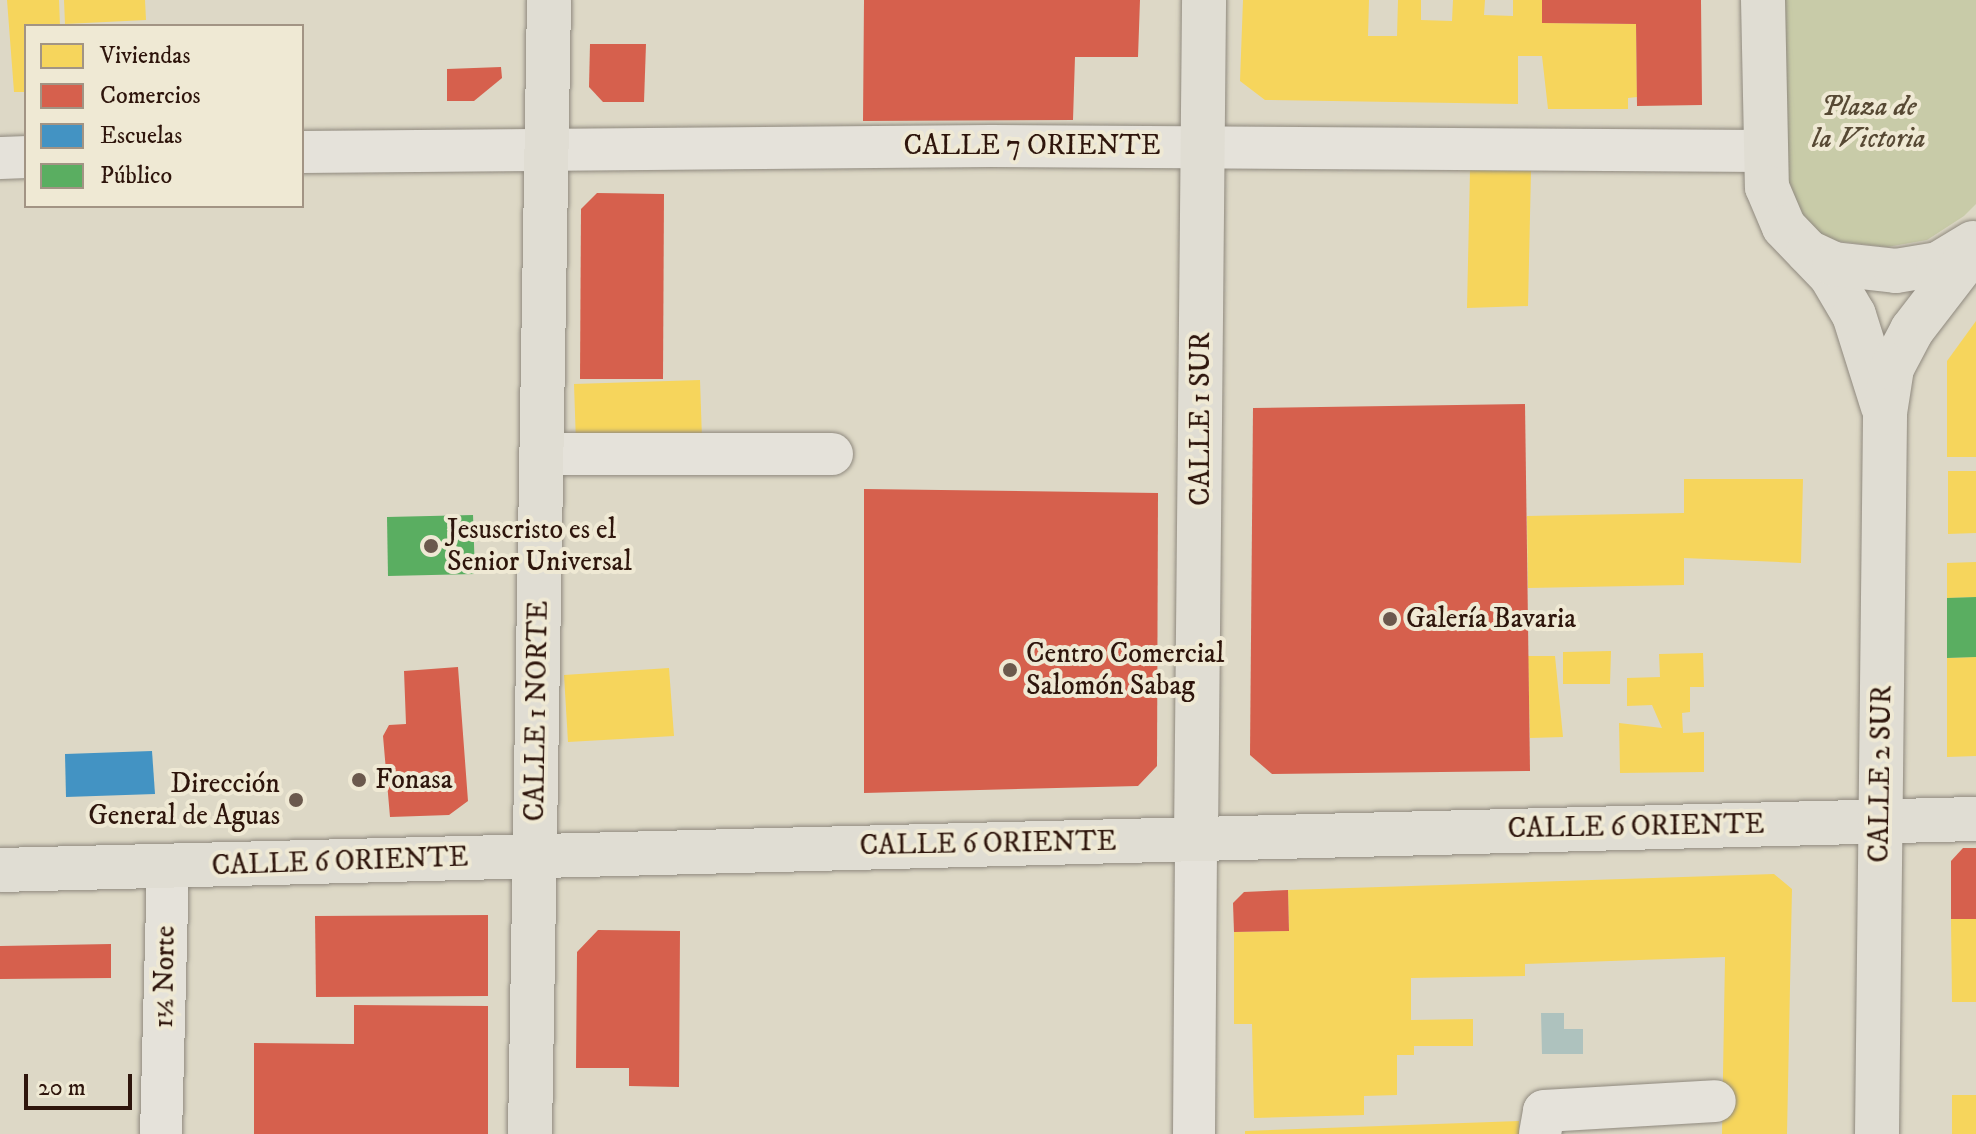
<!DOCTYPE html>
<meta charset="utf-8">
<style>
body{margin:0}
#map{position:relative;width:1976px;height:1134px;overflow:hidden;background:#ddd8c6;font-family:"IM FELL DW Pica",serif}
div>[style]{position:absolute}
.green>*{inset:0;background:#c8cba8}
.water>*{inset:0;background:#aec2be}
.homes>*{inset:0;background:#f6d55c}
.shops>*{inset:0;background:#d6604d}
.schools>*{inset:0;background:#4393c3}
.public>*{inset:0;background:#5aae61}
.roads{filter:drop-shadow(0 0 2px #8f897e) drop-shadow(0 0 2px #8f897e)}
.minor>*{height:42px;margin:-21px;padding:0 21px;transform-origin:21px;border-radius:21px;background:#e5e2da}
.major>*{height:44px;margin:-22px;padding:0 22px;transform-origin:22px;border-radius:22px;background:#e0ddd3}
.dots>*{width:22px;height:22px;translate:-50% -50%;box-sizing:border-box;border:4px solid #efe9d4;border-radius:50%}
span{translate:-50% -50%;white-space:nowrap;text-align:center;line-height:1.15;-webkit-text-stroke:8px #efe9d4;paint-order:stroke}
.park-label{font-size:28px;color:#574934;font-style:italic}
.street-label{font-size:28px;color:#2e150c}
.poi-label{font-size:28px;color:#2e150c}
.left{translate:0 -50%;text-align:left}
.right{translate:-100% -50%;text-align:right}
.legend{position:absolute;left:24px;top:24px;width:280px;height:184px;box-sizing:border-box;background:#efe9d4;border:2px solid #a29484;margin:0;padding:10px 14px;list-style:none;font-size:24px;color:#2e150c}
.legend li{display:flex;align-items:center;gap:16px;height:40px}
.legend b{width:40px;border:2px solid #a29484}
.scale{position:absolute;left:24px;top:1074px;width:108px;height:36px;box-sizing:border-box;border:4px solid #2e150c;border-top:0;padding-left:10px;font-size:24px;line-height:28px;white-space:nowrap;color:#2e150c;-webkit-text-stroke:6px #efe9d4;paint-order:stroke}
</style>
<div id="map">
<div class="green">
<div style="clip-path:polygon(1763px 0,1976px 0,1976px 204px,1964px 216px,1927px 240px,1887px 247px,1829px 240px,1793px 221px)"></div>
</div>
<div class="water">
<div style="clip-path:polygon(1541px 1013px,1564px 1013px,1564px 1029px,1583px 1029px,1583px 1054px,1542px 1054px)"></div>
</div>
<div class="homes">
<div style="clip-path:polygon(7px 0,59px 0,60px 26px,26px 26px,26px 92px,14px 92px)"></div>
<div style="clip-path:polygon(64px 0,145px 0,146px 20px,65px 24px)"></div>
<div style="clip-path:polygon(1243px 0,1369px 0,1368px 36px,1397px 36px,1398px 0,1421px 0,1421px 20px,1452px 21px,1453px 0,1485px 0,1484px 15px,1513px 16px,1513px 0,1542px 0,1542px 23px,1636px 24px,1637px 97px,1628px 98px,1628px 109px,1548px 109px,1542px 56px,1518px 56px,1518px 104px,1265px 100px,1240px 81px)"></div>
<div style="clip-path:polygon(1470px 170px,1531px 171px,1528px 306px,1467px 308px)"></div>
<div style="clip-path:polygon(1976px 321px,1976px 457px,1947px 457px,1947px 361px)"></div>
<div style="clip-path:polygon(700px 380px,702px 439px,576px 443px,574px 384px)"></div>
<div style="clip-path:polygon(1948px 471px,1976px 471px,1976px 533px,1948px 534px)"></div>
<div style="clip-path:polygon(1684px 479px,1803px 479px,1801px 563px,1684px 558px,1684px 585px,1528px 588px,1527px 516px,1684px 513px)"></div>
<div style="clip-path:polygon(1976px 562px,1976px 597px,1947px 598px,1947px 563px)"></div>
<div style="clip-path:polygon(1611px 651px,1610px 684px,1563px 684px,1563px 652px)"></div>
<div style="clip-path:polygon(1703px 653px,1704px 687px,1690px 687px,1690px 712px,1682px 713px,1683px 733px,1704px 732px,1704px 772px,1620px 773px,1619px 723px,1662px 728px,1652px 705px,1627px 706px,1627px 678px,1660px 677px,1659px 654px)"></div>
<div style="clip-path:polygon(1528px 656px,1555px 656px,1563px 737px,1530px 738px)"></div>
<div style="clip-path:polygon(1976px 657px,1976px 756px,1947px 757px,1947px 658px)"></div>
<div style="clip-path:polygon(669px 668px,674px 736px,568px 742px,564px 675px)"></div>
<div style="clip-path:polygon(1774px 874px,1792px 889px,1787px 1134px,1722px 1134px,1725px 957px,1525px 964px,1525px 976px,1411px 978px,1411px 1020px,1473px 1019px,1473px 1046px,1414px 1046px,1414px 1055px,1397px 1055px,1397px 1095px,1364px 1096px,1364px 1115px,1254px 1118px,1252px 1024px,1234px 1024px,1234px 932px,1289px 931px,1288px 890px)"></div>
<div style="clip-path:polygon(1951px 919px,1976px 919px,1976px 1002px,1952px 1002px)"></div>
<div style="clip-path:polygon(1952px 1095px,1976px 1095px,1976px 1134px,1952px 1134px)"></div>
<div style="clip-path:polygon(1519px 1121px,1519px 1134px,1245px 1134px,1245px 1131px)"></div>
</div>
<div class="shops">
<div style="clip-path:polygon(864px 0,1140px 0,1138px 57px,1075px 57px,1073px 120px,863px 121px)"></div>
<div style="clip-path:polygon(1542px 0,1701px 0,1702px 105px,1637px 106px,1636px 24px,1542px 23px)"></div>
<div style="clip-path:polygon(590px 44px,646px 44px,644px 102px,603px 102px,589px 87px)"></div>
<div style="clip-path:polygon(501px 67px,502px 78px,474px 101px,447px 101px,447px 69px)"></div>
<div style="clip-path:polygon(597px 193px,664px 194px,663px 379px,580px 379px,581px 209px)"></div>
<div style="clip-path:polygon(1525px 404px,1530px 771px,1272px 774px,1250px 755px,1253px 408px)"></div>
<div style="clip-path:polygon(864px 489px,1158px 493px,1157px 766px,1138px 786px,864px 793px)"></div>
<div style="clip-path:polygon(458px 667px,468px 801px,449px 815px,390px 817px,383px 736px,389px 725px,406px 724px,404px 671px)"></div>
<div style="clip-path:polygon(1963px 848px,1976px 848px,1976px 919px,1951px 919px,1951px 861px)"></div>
<div style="clip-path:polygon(1288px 890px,1289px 931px,1234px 932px,1233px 903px,1244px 892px)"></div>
<div style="clip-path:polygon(488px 915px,488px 996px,316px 997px,315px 916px)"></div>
<div style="clip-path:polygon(598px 930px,680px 931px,679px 1087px,629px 1086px,629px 1068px,576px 1068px,577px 952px)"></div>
<div style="clip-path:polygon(111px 944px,111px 978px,0 979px,0 946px)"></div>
<div style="clip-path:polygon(354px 1005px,488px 1006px,488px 1134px,254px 1134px,254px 1043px,354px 1044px)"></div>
</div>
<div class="schools">
<div style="clip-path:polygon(152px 751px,155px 794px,66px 797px,65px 754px)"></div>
</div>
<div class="public">
<div style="clip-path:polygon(473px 515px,475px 574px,388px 576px,387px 517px)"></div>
<div style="clip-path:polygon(1976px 597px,1976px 657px,1947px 658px,1947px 598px)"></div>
</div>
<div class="roads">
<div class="minor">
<div style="left:302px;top:152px;width:689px;rotate:-0.5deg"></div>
<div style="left:991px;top:146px;width:771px;rotate:0.37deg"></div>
<div style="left:0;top:158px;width:26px;rotate:-2deg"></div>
<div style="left:541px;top:454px;width:291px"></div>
<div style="left:161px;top:1134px;width:267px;rotate:-88.5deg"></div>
<div style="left:1194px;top:1134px;width:295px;rotate:-89.6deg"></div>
<div style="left:1540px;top:1134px;width:23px;rotate:-80deg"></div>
<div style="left:1544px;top:1111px;width:171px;rotate:-3.3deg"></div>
</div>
<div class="major">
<div style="left:1763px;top:0;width:187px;rotate:88.8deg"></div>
<div style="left:1767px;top:187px;width:43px;rotate:67deg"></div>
<div style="left:1784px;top:227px;width:68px;rotate:46.2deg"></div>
<div style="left:1831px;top:276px;width:45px;rotate:59.5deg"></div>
<div style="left:1854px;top:315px;width:96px;rotate:72.5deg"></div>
<div style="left:1808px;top:252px;width:29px;rotate:25deg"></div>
<div style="left:1834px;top:264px;width:62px;rotate:6.4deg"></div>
<div style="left:1896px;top:271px;width:43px;rotate:-9.5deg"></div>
<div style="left:1938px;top:264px;width:41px;rotate:-31deg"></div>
<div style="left:1196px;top:839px;width:839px;rotate:-89.45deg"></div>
<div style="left:0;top:870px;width:1977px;rotate:-1.48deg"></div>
<div style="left:530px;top:1134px;width:1134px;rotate:-89.04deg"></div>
<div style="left:1877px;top:1134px;width:721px;rotate:-89.36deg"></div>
<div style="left:1885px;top:413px;width:46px;rotate:-81.2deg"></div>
<div style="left:1892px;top:368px;width:43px;rotate:-62.2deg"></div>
<div style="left:1912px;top:330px;width:105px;rotate:-52.4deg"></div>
</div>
</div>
<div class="dots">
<div style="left:431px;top:546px;background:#6b594d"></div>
<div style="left:1390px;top:619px;background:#6b594d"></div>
<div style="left:1010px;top:670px;background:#6b594d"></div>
<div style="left:359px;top:780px;background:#6b594d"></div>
<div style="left:296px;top:800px;background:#6b594d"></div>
</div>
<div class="park-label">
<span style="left:1869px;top:123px">Plaza de<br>la Victoria</span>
</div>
<div class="street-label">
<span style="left:1032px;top:146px">CALLE 7 ORIENTE</span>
<span style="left:1201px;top:419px;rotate:-90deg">CALLE 1 SUR</span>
<span style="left:537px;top:711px;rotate:-89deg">CALLE 1 NORTE</span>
<span style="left:1881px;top:774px;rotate:-89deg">CALLE 2 SUR</span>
<span style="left:1636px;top:827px;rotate:-1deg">CALLE 6 ORIENTE</span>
<span style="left:988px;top:844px;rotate:-1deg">CALLE 6 ORIENTE</span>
<span style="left:340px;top:862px;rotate:-2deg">CALLE 6 ORIENTE</span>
<span style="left:165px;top:977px;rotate:-89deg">1½ Norte</span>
</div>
<div class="poi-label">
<span class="left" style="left:447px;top:546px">Jesuscristo es el<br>Senior Universal</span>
<span class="left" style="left:1406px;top:619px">Galería Bavaria</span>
<span class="left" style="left:1026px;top:670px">Centro Comercial<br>Salomón Sabag</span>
<span class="left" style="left:375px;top:780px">Fonasa</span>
<span class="right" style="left:280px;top:800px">Dirección<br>General de Aguas</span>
</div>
<ul class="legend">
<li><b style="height:22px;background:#f6d55c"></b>Viviendas</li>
<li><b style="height:22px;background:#d6604d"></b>Comercios</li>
<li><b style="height:22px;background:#4393c3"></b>Escuelas</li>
<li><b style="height:22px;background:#5aae61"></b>Público</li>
</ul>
<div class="scale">20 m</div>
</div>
